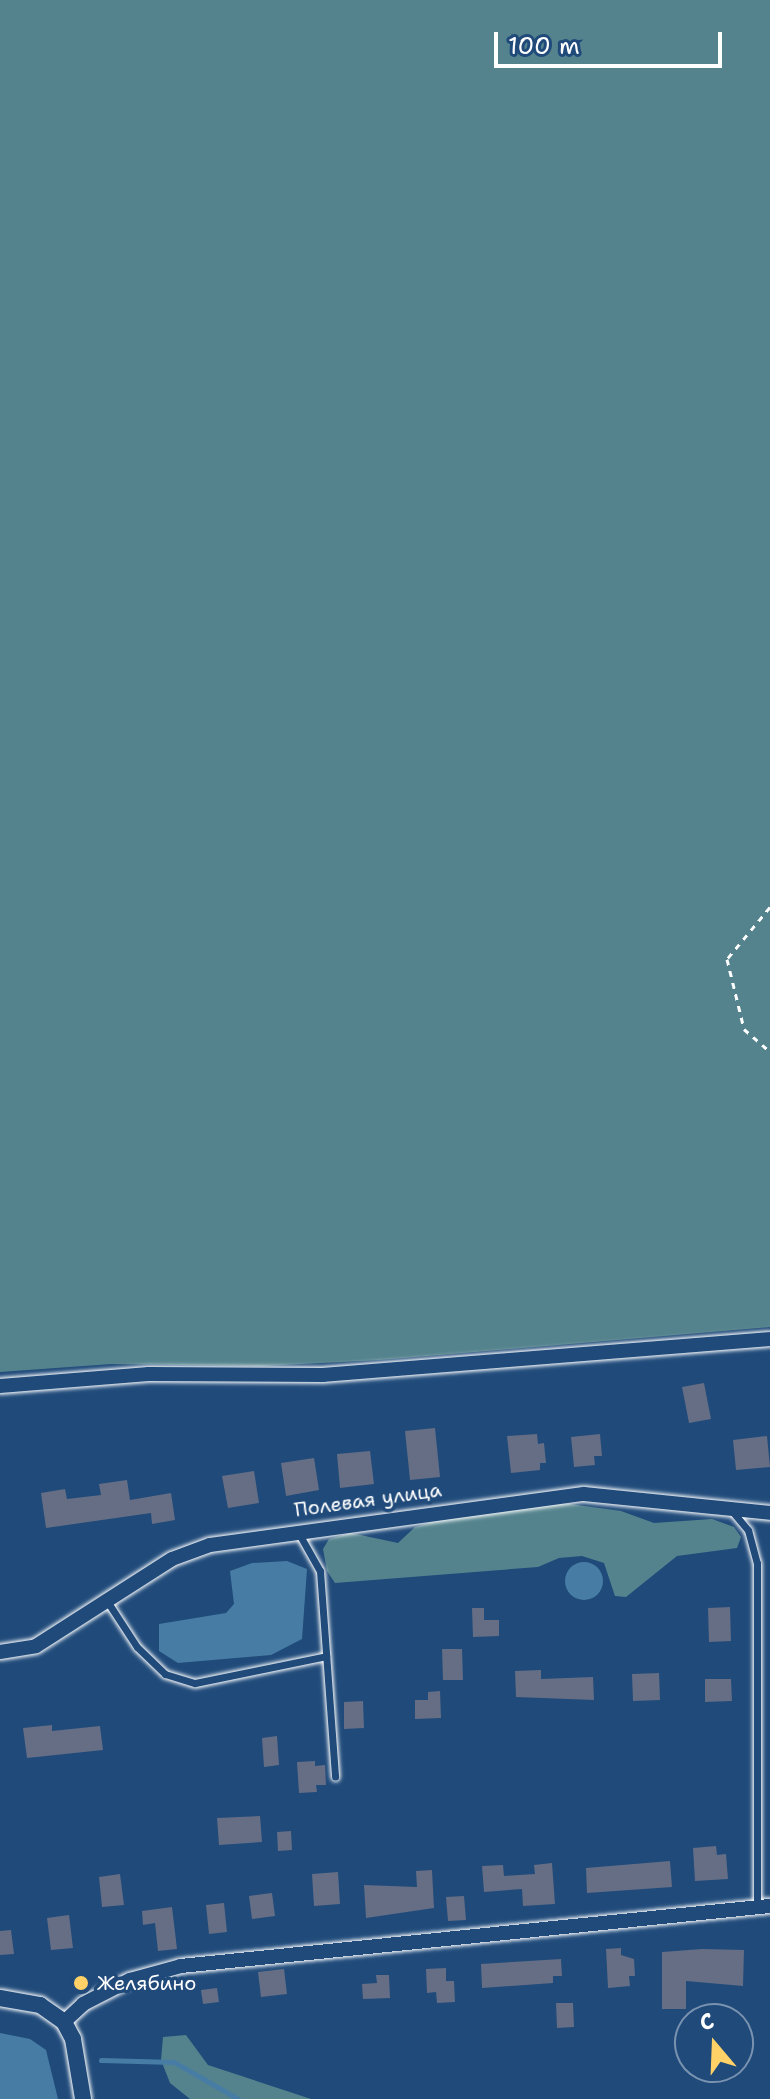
<!DOCTYPE html>
<meta charset="utf-8">
<style>
body{margin:0}
#map{position:relative;width:770px;height:2099px;overflow:hidden;background:#1f4a7a;font-family:"Shantell Sans",sans-serif}
div>[style]{position:absolute}
.green>*{inset:0;background:#54838d}
.water>*{inset:0;background:#477da4}
.round{border-radius:50%}
.stream>*{height:5px;margin:-2.5px;padding:0 2.5px;transform-origin:2.5px;border-radius:2.5px;background:#477da4}
.building>*{inset:0;background:#656e85}
.path>*{height:3px;margin-top:-1.5px;transform-origin:0;background:repeating-linear-gradient(90deg,#fff 0 6px,transparent 0 12px)}
.roads{filter:drop-shadow(0 0 2px #fff) drop-shadow(0 0 2px #fff)}
.service>*{height:7px;margin:-3.5px;padding:0 3.5px;transform-origin:3.5px;border-radius:3.5px;background:#1f4a7a}
.minor>*{height:14px;margin:-7px;padding:0 7px;transform-origin:7px;border-radius:7px;background:#1f4a7a}
.tertiary>*{height:16px;margin:-8px;padding:0 8px;transform-origin:8px;border-radius:8px;background:#1f4a7a}
.dots>*{width:22px;height:22px;translate:-50% -50%;box-sizing:border-box;border:4px solid #1f4a7a;border-radius:50%}
span{translate:-50% -50%;white-space:nowrap;text-align:center;line-height:1.15;-webkit-text-stroke:7px #1f4a7a;paint-order:stroke}
.street-label{font-size:20px;color:#fff}
.poi-label{font-size:20px;color:#fff}
.left{translate:0 -50%;text-align:left}
.north{position:absolute;left:674px;top:2003px;width:80px;height:80px;box-sizing:border-box;background:#1f4a7a;border:2px solid #7992af;border-radius:50%;rotate:341deg;font-size:22px;font-weight:700;line-height:32px;text-align:center;color:#fff}
.north::after{content:'';display:block;margin:auto;width:28px;height:36px;background:#ffd166;clip-path:polygon(50% 0,100% 100%,50% 72%,0 100%)}
.scale{position:absolute;left:494px;top:32px;width:228px;height:36px;box-sizing:border-box;border:4px solid #fff;border-top:0;padding-left:10px;font-size:24px;line-height:28px;white-space:nowrap;color:#fff;-webkit-text-stroke:6px #1f4a7a;paint-order:stroke}
</style>
<div id="map">
<div class="green">
<div style="clip-path:polygon(0 0,770px 0,770px 1327px,380px 1360px,263px 1366px,111px 1364px,0 1372px)"></div>
<div style="clip-path:polygon(562px 1503px,621px 1511px,654px 1523px,712px 1519px,734px 1527px,741px 1537px,737px 1548px,677px 1556px,626px 1597px,615px 1596px,604px 1563px,582px 1556px,559px 1558px,538px 1567px,335px 1583px,327px 1571px,323px 1549px,329px 1539px,351px 1533px,398px 1543px,415px 1527px,449px 1517px)"></div>
<div style="clip-path:polygon(186px 2035px,208px 2065px,311px 2099px,190px 2099px,170px 2083px,161px 2060px,163px 2037px)"></div>
</div>
<div class="water">
<div style="clip-path:polygon(287px 1561px,307px 1569px,302px 1639px,271px 1655px,178px 1663px,159px 1651px,159px 1624px,226px 1613px,234px 1604px,230px 1571px,252px 1563px)"></div>
<div class="round" style="left:565px;top:1562px;width:38px;height:38px"></div>
<div style="clip-path:polygon(0 2033px,30px 2039px,46px 2050px,58px 2099px,0 2099px)"></div>
</div>
<div class="stream">
<div style="left:101px;top:2060px;width:73px;rotate:1.6deg"></div>
<div style="left:174px;top:2062px;width:74px;rotate:30deg"></div>
</div>
<div class="building">
<div style="clip-path:polygon(704px 1383px,711px 1419px,689px 1423px,682px 1387px)"></div>
<div style="clip-path:polygon(435px 1428px,440px 1477px,410px 1480px,405px 1431px)"></div>
<div style="clip-path:polygon(537px 1434px,538px 1444px,544px 1443px,546px 1463px,540px 1463px,540px 1470px,511px 1473px,507px 1436px)"></div>
<div style="clip-path:polygon(600px 1434px,602px 1456px,594px 1456px,595px 1465px,574px 1467px,571px 1437px)"></div>
<div style="clip-path:polygon(767px 1436px,770px 1467px,736px 1470px,733px 1440px)"></div>
<div style="clip-path:polygon(370px 1451px,374px 1484px,340px 1488px,337px 1454px)"></div>
<div style="clip-path:polygon(314px 1458px,319px 1490px,286px 1496px,281px 1463px)"></div>
<div style="clip-path:polygon(254px 1471px,259px 1503px,228px 1508px,222px 1476px)"></div>
<div style="clip-path:polygon(127px 1480px,130px 1500px,171px 1493px,175px 1520px,152px 1524px,151px 1513px,46px 1528px,41px 1493px,65px 1489px,67px 1499px,101px 1495px,99px 1484px)"></div>
<div style="clip-path:polygon(730px 1607px,731px 1641px,709px 1642px,708px 1608px)"></div>
<div style="clip-path:polygon(472px 1608px,484px 1608px,484px 1620px,499px 1620px,499px 1636px,473px 1637px)"></div>
<div style="clip-path:polygon(442px 1649px,462px 1649px,463px 1680px,443px 1680px)"></div>
<div style="clip-path:polygon(541px 1670px,541px 1679px,593px 1677px,594px 1700px,516px 1697px,515px 1671px)"></div>
<div style="clip-path:polygon(659px 1673px,660px 1700px,633px 1701px,632px 1674px)"></div>
<div style="clip-path:polygon(705px 1679px,731px 1679px,732px 1701px,705px 1702px)"></div>
<div style="clip-path:polygon(440px 1691px,441px 1718px,415px 1719px,415px 1700px,428px 1700px,428px 1692px)"></div>
<div style="clip-path:polygon(363px 1701px,364px 1728px,344px 1729px,344px 1702px)"></div>
<div style="clip-path:polygon(52px 1725px,52px 1731px,100px 1726px,103px 1750px,27px 1758px,23px 1728px)"></div>
<div style="clip-path:polygon(277px 1736px,279px 1765px,264px 1767px,262px 1738px)"></div>
<div style="clip-path:polygon(315px 1761px,315px 1766px,325px 1765px,326px 1785px,316px 1785px,317px 1792px,299px 1793px,297px 1762px)"></div>
<div style="clip-path:polygon(260px 1816px,262px 1842px,219px 1845px,217px 1818px)"></div>
<div style="clip-path:polygon(291px 1831px,292px 1850px,278px 1851px,277px 1832px)"></div>
<div style="clip-path:polygon(716px 1846px,717px 1855px,726px 1854px,728px 1879px,695px 1881px,693px 1848px)"></div>
<div style="clip-path:polygon(670px 1861px,672px 1887px,587px 1893px,586px 1868px)"></div>
<div style="clip-path:polygon(552px 1863px,555px 1904px,523px 1906px,522px 1889px,484px 1892px,482px 1866px,503px 1865px,504px 1876px,535px 1874px,534px 1865px)"></div>
<div style="clip-path:polygon(432px 1870px,434px 1908px,366px 1918px,364px 1885px,417px 1887px,416px 1871px)"></div>
<div style="clip-path:polygon(338px 1872px,340px 1904px,314px 1906px,312px 1874px)"></div>
<div style="clip-path:polygon(120px 1874px,124px 1905px,102px 1907px,99px 1877px)"></div>
<div style="clip-path:polygon(272px 1893px,275px 1916px,252px 1919px,249px 1896px)"></div>
<div style="clip-path:polygon(464px 1896px,466px 1920px,448px 1921px,446px 1897px)"></div>
<div style="clip-path:polygon(224px 1903px,227px 1932px,209px 1934px,206px 1905px)"></div>
<div style="clip-path:polygon(172px 1907px,177px 1949px,158px 1951px,155px 1923px,143px 1925px,142px 1911px)"></div>
<div style="clip-path:polygon(69px 1915px,73px 1948px,51px 1950px,47px 1918px)"></div>
<div style="clip-path:polygon(11px 1930px,14px 1954px,0 1955px,0 1931px)"></div>
<div style="clip-path:polygon(621px 1948px,621px 1955px,634px 1959px,635px 1976px,629px 1976px,630px 1986px,608px 1988px,606px 1949px)"></div>
<div style="clip-path:polygon(702px 1949px,744px 1950px,743px 1986px,686px 1981px,686px 2009px,662px 2009px,662px 1952px)"></div>
<div style="clip-path:polygon(561px 1959px,562px 1976px,553px 1976px,553px 1983px,482px 1988px,481px 1964px)"></div>
<div style="clip-path:polygon(446px 1968px,446px 1981px,454px 1981px,455px 2002px,437px 2003px,436px 1992px,427px 1993px,426px 1969px)"></div>
<div style="clip-path:polygon(284px 1969px,287px 1994px,261px 1997px,258px 1972px)"></div>
<div style="clip-path:polygon(376px 1975px,389px 1975px,390px 1998px,363px 1999px,362px 1984px,377px 1983px)"></div>
<div style="clip-path:polygon(217px 1988px,219px 2002px,203px 2004px,201px 1990px)"></div>
<div style="clip-path:polygon(556px 2003px,573px 2003px,574px 2027px,557px 2028px)"></div>
</div>
<div class="path">
<div style="left:770px;top:907px;width:67px;rotate:129.6deg"></div>
<div style="left:727px;top:959px;width:72px;rotate:76.3deg"></div>
<div style="left:744px;top:1029px;width:35px;rotate:41deg"></div>
</div>
<div class="roads">
<div class="service">
<div style="left:732px;top:1511px;width:25px;rotate:50deg"></div>
<div style="left:748px;top:1530px;width:34px;rotate:75deg"></div>
<div style="left:757px;top:1563px;width:345px;rotate:90deg"></div>
<div style="left:298px;top:1532px;width:45px;rotate:60.6deg"></div>
<div style="left:320px;top:1571px;width:206px;rotate:85.8deg"></div>
<div style="left:107px;top:1601px;width:55px;rotate:56.9deg"></div>
<div style="left:137px;top:1647px;width:39px;rotate:44deg"></div>
<div style="left:165px;top:1674px;width:31px;rotate:17deg"></div>
<div style="left:195px;top:1683px;width:134px;rotate:-11.6deg"></div>
</div>
<div class="minor">
<div style="left:0;top:1386px;width:149px;rotate:-4.6deg"></div>
<div style="left:149px;top:1374px;width:174px;rotate:0.3deg"></div>
<div style="left:323px;top:1375px;width:448px;rotate:-4.6deg"></div>
<div style="left:0;top:1652px;width:36px;rotate:-9deg"></div>
<div style="left:36px;top:1646px;width:161px;rotate:-32.6deg"></div>
<div style="left:172px;top:1559px;width:40px;rotate:-20.2deg"></div>
<div style="left:210px;top:1545px;width:377px;rotate:-7.8deg"></div>
<div style="left:584px;top:1494px;width:187px;rotate:5.8deg"></div>
<div style="left:64px;top:2022px;width:26px;rotate:-43deg"></div>
<div style="left:83px;top:2004px;width:53px;rotate:-27.1deg"></div>
<div style="left:130px;top:1980px;width:53px;rotate:-15.4deg"></div>
<div style="left:181px;top:1966px;width:592px;rotate:-5.82deg"></div>
</div>
<div class="tertiary">
<div style="left:0;top:1998px;width:41px;rotate:9.9deg"></div>
<div style="left:40px;top:2005px;width:29px;rotate:35deg"></div>
<div style="left:64px;top:2022px;width:19px;rotate:62deg"></div>
<div style="left:73px;top:2039px;width:61px;rotate:80.5deg"></div>
</div>
</div>
<div class="dots">
<div style="left:81px;top:1983px;background:#ffd166"></div>
</div>
<div class="street-label">
<span style="left:368px;top:1500px;rotate:-8deg">Полевая улица</span>
</div>
<div class="poi-label">
<span class="left" style="left:97px;top:1983px">Желябино</span>
</div>
<div class="north">С</div>
<div class="scale">100 m</div>
</div>
